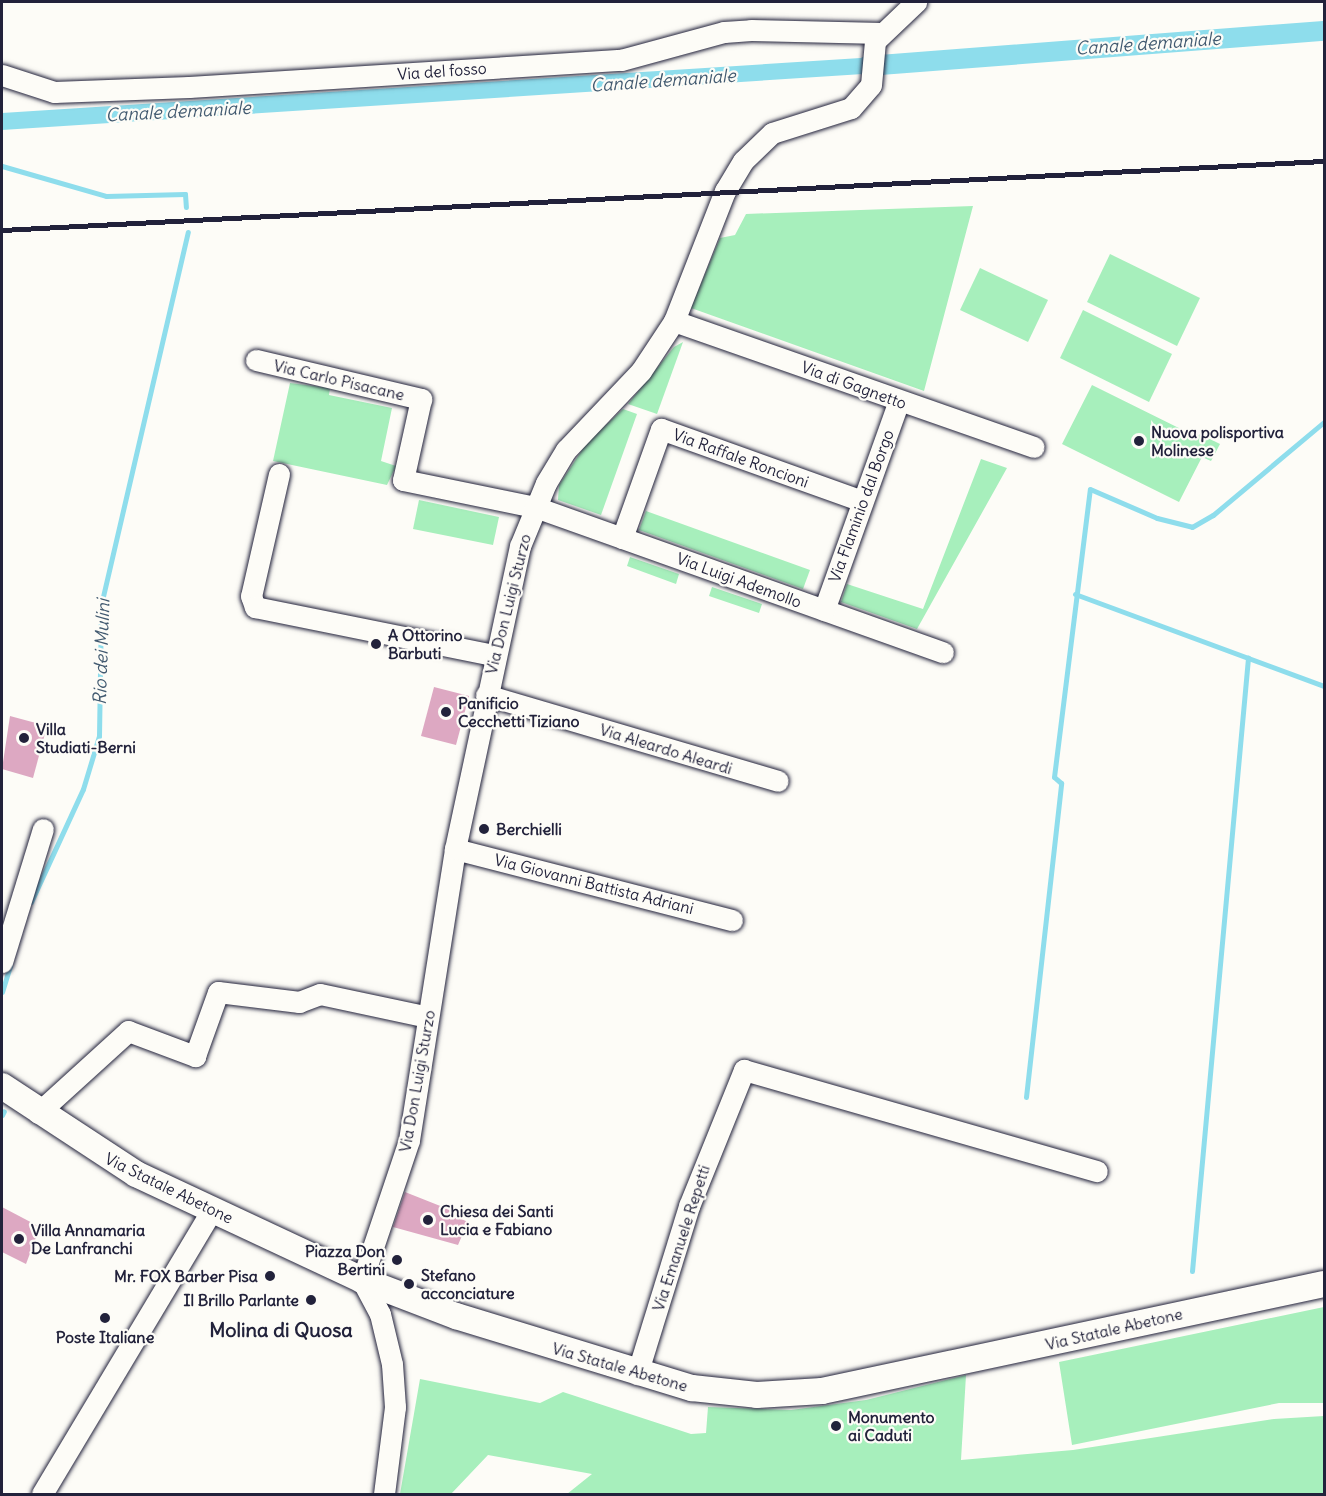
<!DOCTYPE html>
<style>
body{margin:0}
#map{position:relative;width:1326px;height:1496px;overflow:hidden;background:#fdfcf7;font-family:Delius,sans-serif}
div>[style]{position:absolute}
.green>*{inset:0;background:#a7efbc}
.water>*{inset:0;background:#8eddec}
.stream>*{height:5px;margin:-2.5px;padding:0 2.5px;transform-origin:2.5px;border-radius:2.5px;background:#8eddec}
.canal>*{height:20px;margin:-10px;padding:0 10px;transform-origin:10px;border-radius:10px;background:#8eddec}
.building>*{inset:0;background:#dda8c2}
.roads{filter:drop-shadow(0 0 2px #22223b) drop-shadow(0 0 2px #22223b)}
.minor>*{height:21px;margin:-10.5px;padding:0 10.5px;transform-origin:10.5px;border-radius:10.5px;background:#fdfcf7}
.major>*{height:26px;margin:-13px;padding:0 13px;transform-origin:13px;border-radius:13px;background:#fdfcf7}
.rail>*{height:4.5px;margin:-2.25px;padding:0 2.25px;transform-origin:2.25px;border-radius:2.25px;background:#22223b}
.dots>*{width:16px;height:16px;translate:-50% -50%;box-sizing:border-box;border:3px solid #fdfcf7;border-radius:50%}
span{translate:-50% -50%;white-space:nowrap;text-align:center;line-height:1.15;-webkit-text-stroke:4.5px #fdfcf7;paint-order:stroke}
.street-label{font-size:16px;color:#22223b}
.poi-label{font-size:16px;color:#22223b;font-weight:700}
.left{translate:0 -50%;text-align:left}
.right{translate:-100% -50%;text-align:right}
.water-label{font-size:18px;color:#425a70;font-style:italic}
.quarter-label{font-size:20px;color:#22223b;font-weight:700}
.frame{position:absolute;inset:0;border:3px solid #22223b;pointer-events:none}
</style>
<div id="map">
<div class="green">
<div style="clip-path:polygon(973px 206px,924px 391px,691px 308px,720px 238px,735px 235px,746px 214px)"></div>
<div style="clip-path:polygon(1110px 254px,1200px 298px,1177px 346px,1087px 302px)"></div>
<div style="clip-path:polygon(980px 268px,1048px 300px,1028px 342px,960px 310px)"></div>
<div style="clip-path:polygon(1083px 310px,1172px 354px,1149px 402px,1060px 358px)"></div>
<div style="clip-path:polygon(683px 342px,657px 414px,628px 404px,674px 347px)"></div>
<div style="clip-path:polygon(290px 383px,330px 388px,329px 395px,392px 408px,381px 461px,396px 466px,387px 485px,273px 461px)"></div>
<div style="clip-path:polygon(1092px 385px,1197px 437px,1200px 434px,1220px 444px,1211px 461px,1202px 457px,1179px 502px,1062px 444px)"></div>
<div style="clip-path:polygon(623px 409px,637px 414px,601px 515px,558px 500px,559px 485px,586px 444px)"></div>
<div style="clip-path:polygon(981px 459px,1007px 468px,917px 629px,841px 602px,847px 584px,923px 609px)"></div>
<div style="clip-path:polygon(419px 500px,499px 517px,493px 545px,413px 529px)"></div>
<div style="clip-path:polygon(646px 511px,810px 570px,803px 589px,639px 530px)"></div>
<div style="clip-path:polygon(630px 557px,679px 574px,676px 584px,627px 566px)"></div>
<div style="clip-path:polygon(712px 587px,762px 604px,759px 613px,709px 596px)"></div>
<div style="clip-path:polygon(1324px 1307px,1324px 1403px,1279px 1403px,1072px 1445px,1059px 1362px)"></div>
<div style="clip-path:polygon(966px 1375px,961px 1460px,1073px 1450px,1274px 1419px,1324px 1416px,1324px 1494px,567px 1494px,592px 1474px,488px 1455px,451px 1494px,400px 1494px,420px 1379px,540px 1403px,563px 1392px,691px 1434px,706px 1433px,708px 1407px,791px 1410px,866px 1400px)"></div>
</div>
<div class="water">
<div style="clip-path:polygon(892px 56px,894px 72px,2px 130px,2px 113px)"></div>
</div>
<div class="stream">
<div style="left:2px;top:166px;width:108px;rotate:16.1deg"></div>
<div style="left:106px;top:196px;width:79px;rotate:-1.5deg"></div>
<div style="left:185px;top:194px;width:13px;rotate:86deg"></div>
<div style="left:1075px;top:594px;width:265px;rotate:20.3deg"></div>
<div style="left:31px;top:902px;width:124px;rotate:-65.3deg"></div>
<div style="left:83px;top:789px;width:55px;rotate:-73.2deg"></div>
<div style="left:99px;top:736px;width:131px;rotate:-89.1deg"></div>
<div style="left:101px;top:605px;width:383px;rotate:-76.9deg"></div>
<div style="left:2px;top:992px;width:28px;rotate:-73deg"></div>
<div style="left:1026px;top:1097px;width:316px;rotate:-83.6deg"></div>
<div style="left:1061px;top:783px;width:9px;rotate:-139deg"></div>
<div style="left:1054px;top:777px;width:290px;rotate:-82.9deg"></div>
<div style="left:1090px;top:489px;width:73px;rotate:23.4deg"></div>
<div style="left:1157px;top:518px;width:36px;rotate:14deg"></div>
<div style="left:1192px;top:527px;width:24px;rotate:-30deg"></div>
<div style="left:1213px;top:515px;width:145px;rotate:-40deg"></div>
<div style="left:2px;top:1115px;width:4px;rotate:-63deg"></div>
<div style="left:1192px;top:1271px;width:616px;rotate:-84.78deg"></div>
</div>
<div class="canal">
<div style="left:867px;top:66px;width:458px;rotate:-4.4deg"></div>
</div>
<div class="building">
<div style="clip-path:polygon(434px 687px,469px 696px,456px 745px,421px 736px)"></div>
<div style="clip-path:polygon(10px 716px,47px 726px,33px 778px,2px 769px)"></div>
<div style="clip-path:polygon(405px 1192px,458px 1213px,457px 1217px,468px 1222px,458px 1245px,393px 1227px)"></div>
<div style="clip-path:polygon(2px 1207px,40px 1227px,26px 1264px,2px 1252px)"></div>
</div>
<div class="roads">
<div class="minor">
<div style="left:2px;top:75px;width:55px;rotate:18.1deg"></div>
<div style="left:54px;top:92px;width:135px;rotate:-2.1deg"></div>
<div style="left:189px;top:87px;width:433px;rotate:-3.6deg"></div>
<div style="left:621px;top:60px;width:107px;rotate:-15.2deg"></div>
<div style="left:724px;top:32px;width:27px;rotate:-4deg"></div>
<div style="left:751px;top:30px;width:131px;rotate:1.3deg"></div>
<div style="left:674px;top:321px;width:381px;rotate:19.3deg"></div>
<div style="left:256px;top:360px;width:170px;rotate:13.3deg"></div>
<div style="left:421px;top:399px;width:83px;rotate:102.5deg"></div>
<div style="left:403px;top:480px;width:135px;rotate:11.6deg"></div>
<div style="left:535px;top:507px;width:433px;rotate:19.6deg"></div>
<div style="left:279px;top:474px;width:125px;rotate:102.9deg"></div>
<div style="left:251px;top:596px;width:12px;rotate:70deg"></div>
<div style="left:255px;top:607px;width:243px;rotate:11.4deg"></div>
<div style="left:622px;top:538px;width:116px;rotate:-70.3deg"></div>
<div style="left:661px;top:429px;width:214px;rotate:19.7deg"></div>
<div style="left:824px;top:610px;width:222px;rotate:-70.3deg"></div>
<div style="left:486px;top:695px;width:304px;rotate:16.4deg"></div>
<div style="left:455px;top:849px;width:286px;rotate:14.4deg"></div>
<div style="left:2px;top:962px;width:139px;rotate:-72.9deg"></div>
<div style="left:38px;top:1113px;width:122px;rotate:-42.3deg"></div>
<div style="left:128px;top:1031px;width:72px;rotate:20.5deg"></div>
<div style="left:195px;top:1056px;width:68px;rotate:-70.2deg"></div>
<div style="left:218px;top:992px;width:82px;rotate:7deg"></div>
<div style="left:299px;top:1002px;width:22px;rotate:-21deg"></div>
<div style="left:320px;top:994px;width:110px;rotate:12deg"></div>
<div style="left:637px;top:1374px;width:176px;rotate:-72.8deg"></div>
<div style="left:689px;top:1206px;width:147px;rotate:-68deg"></div>
<div style="left:744px;top:1070px;width:367px;rotate:16deg"></div>
<div style="left:42px;top:1494px;width:331px;rotate:-59.1deg"></div>
<div style="left:384px;top:1494px;width:88px;rotate:-82.8deg"></div>
<div style="left:395px;top:1407px;width:43px;rotate:-94deg"></div>
<div style="left:392px;top:1364px;width:51px;rotate:-103.5deg"></div>
<div style="left:380px;top:1314px;width:38px;rotate:-118deg"></div>
<div style="left:362px;top:1280px;width:148px;rotate:-71.4deg"></div>
<div style="left:409px;top:1140px;width:295px;rotate:-81deg"></div>
<div style="left:455px;top:849px;width:310px;rotate:-77.9deg"></div>
<div style="left:520px;top:546px;width:68px;rotate:-67.6deg"></div>
<div style="left:546px;top:483px;width:39px;rotate:-59deg"></div>
<div style="left:566px;top:450px;width:109px;rotate:-46.5deg"></div>
<div style="left:641px;top:371px;width:60px;rotate:-56.6deg"></div>
<div style="left:674px;top:321px;width:140px;rotate:-68.6deg"></div>
<div style="left:725px;top:191px;width:35px;rotate:-59deg"></div>
<div style="left:743px;top:161px;width:40px;rotate:-44deg"></div>
<div style="left:772px;top:133px;width:83px;rotate:-17.6deg"></div>
<div style="left:851px;top:108px;width:30px;rotate:-49deg"></div>
<div style="left:871px;top:85px;width:44px;rotate:-84.8deg"></div>
<div style="left:875px;top:41px;width:57px;rotate:-43.6deg"></div>
</div>
<div class="major">
<div style="left:2px;top:1086px;width:160px;rotate:33.3deg"></div>
<div style="left:136px;top:1174px;width:250px;rotate:25.1deg"></div>
<div style="left:362px;top:1280px;width:101px;rotate:21deg"></div>
<div style="left:456px;top:1316px;width:247px;rotate:17deg"></div>
<div style="left:692px;top:1388px;width:65px;rotate:6.1deg"></div>
<div style="left:757px;top:1395px;width:65px;rotate:-3.5deg"></div>
<div style="left:822px;top:1391px;width:513px;rotate:-12.03deg"></div>
</div>
</div>
<div class="rail">
<div style="left:2px;top:230px;width:1324px;rotate:-2.99deg"></div>
</div>
<div class="dots">
<div style="left:1139px;top:441px;background:#22223b"></div>
<div style="left:376px;top:644px;background:#22223b"></div>
<div style="left:446px;top:712px;background:#22223b"></div>
<div style="left:24px;top:738px;background:#22223b"></div>
<div style="left:484px;top:829px;background:#22223b"></div>
<div style="left:428px;top:1220px;background:#22223b"></div>
<div style="left:19px;top:1239px;background:#22223b"></div>
<div style="left:397px;top:1260px;background:#22223b"></div>
<div style="left:270px;top:1276px;background:#22223b"></div>
<div style="left:409px;top:1284px;background:#22223b"></div>
<div style="left:311px;top:1300px;background:#22223b"></div>
<div style="left:105px;top:1318px;background:#22223b"></div>
<div style="left:836px;top:1426px;background:#22223b"></div>
</div>
<div class="street-label">
<span style="left:442px;top:71px;rotate:-4deg">Via del fosso</span>
<span style="left:339px;top:380px;rotate:13deg">Via Carlo Pisacane</span>
<span style="left:854px;top:385px;rotate:20deg">Via di Gagnetto</span>
<span style="left:741px;top:458px;rotate:20deg">Via Raffale Roncioni</span>
<span style="left:861px;top:506px;rotate:-70deg">Via Flaminio dal Borgo</span>
<span style="left:739px;top:580px;rotate:20deg">Via Luigi Ademollo</span>
<span style="left:508px;top:604px;rotate:-76deg">Via Don Luigi Sturzo</span>
<span style="left:666px;top:749px;rotate:17deg">Via Aleardo Aleardi</span>
<span style="left:594px;top:884px;rotate:14deg">Via Giovanni Battista Adriani</span>
<span style="left:417px;top:1081px;rotate:-80deg">Via Don Luigi Sturzo</span>
<span style="left:169px;top:1188px;rotate:26deg">Via Statale Abetone</span>
<span style="left:681px;top:1238px;rotate:-72deg">Via Emanuele Repetti</span>
<span style="left:1114px;top:1329px;rotate:-13deg">Via Statale Abetone</span>
<span style="left:620px;top:1367px;rotate:16deg">Via Statale Abetone</span>
</div>
<div class="poi-label">
<span class="left" style="left:1151px;top:441px">Nuova polisportiva<br>Molinese</span>
<span class="left" style="left:388px;top:644px">A Ottorino<br>Barbuti</span>
<span class="left" style="left:458px;top:712px">Panificio<br>Cecchetti Tiziano</span>
<span class="left" style="left:36px;top:738px">Villa<br>Studiati-Berni</span>
<span class="left" style="left:496px;top:829px">Berchielli</span>
<span class="left" style="left:440px;top:1220px">Chiesa dei Santi<br>Lucia e Fabiano</span>
<span class="left" style="left:31px;top:1239px">Villa Annamaria<br>De Lanfranchi</span>
<span class="right" style="left:385px;top:1260px">Piazza Don<br>Bertini</span>
<span class="left" style="left:421px;top:1284px">Stefano<br>acconciature</span>
<span class="right" style="left:258px;top:1276px">Mr. FOX Barber Pisa</span>
<span class="right" style="left:299px;top:1300px">Il Brillo Parlante</span>
<span style="left:105px;top:1337px">Poste Italiane</span>
<span class="left" style="left:848px;top:1426px">Monumento<br>ai Caduti</span>
</div>
<div class="water-label">
<span style="left:1148px;top:44px;rotate:-4deg">Canale demaniale</span>
<span style="left:663px;top:81px;rotate:-4deg">Canale demaniale</span>
<span style="left:178px;top:112px;rotate:-3deg">Canale demaniale</span>
<span style="left:102px;top:652px;rotate:-88deg">Rio dei Mulini</span>
</div>
<div class="quarter-label">
<span style="left:281px;top:1329px">Molina di Quosa</span>
</div>
<div class="frame"></div>
</div>
